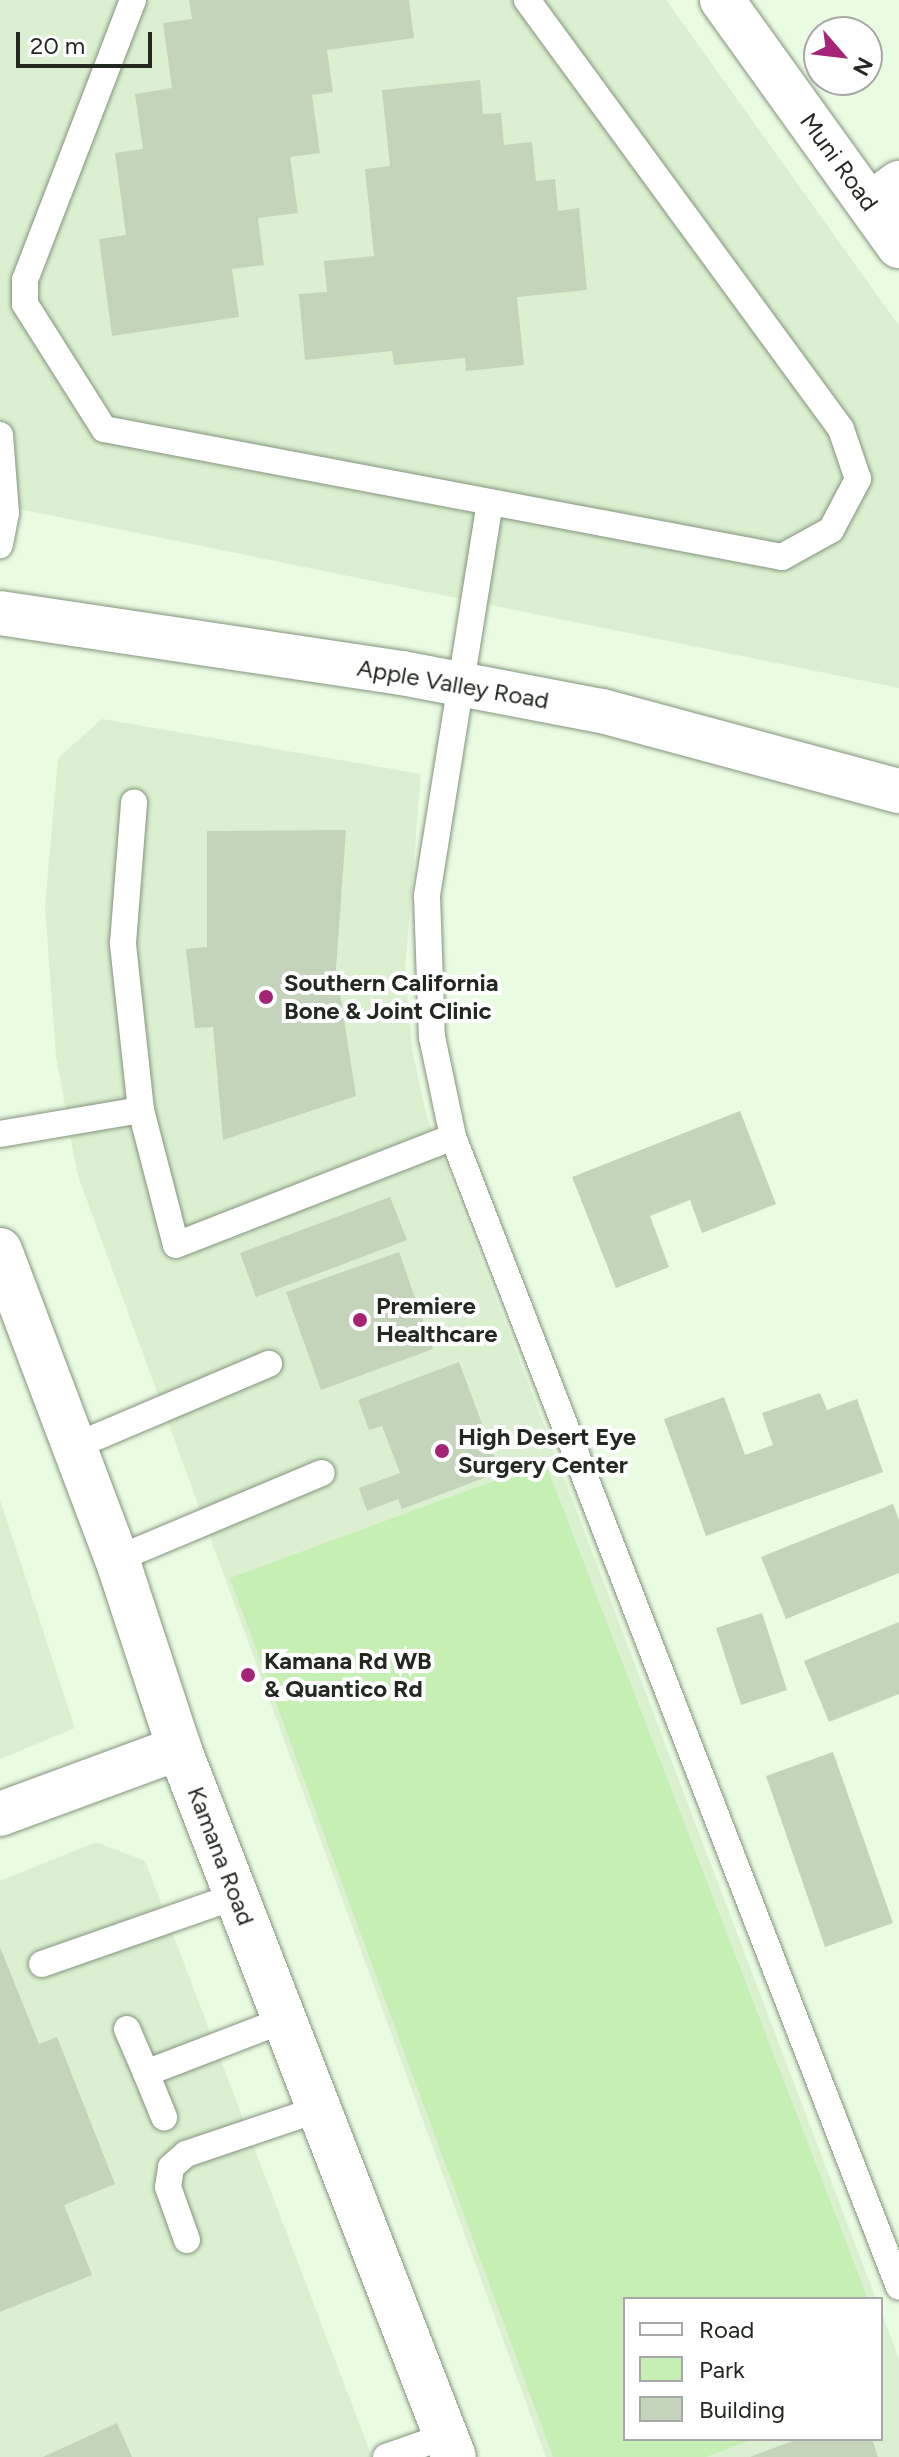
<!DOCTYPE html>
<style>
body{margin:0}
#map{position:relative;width:899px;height:2457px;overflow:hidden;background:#e9fbe1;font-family:Figtree,sans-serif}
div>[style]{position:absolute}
.built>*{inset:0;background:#daf0d0}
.green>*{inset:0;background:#c6efb3}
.building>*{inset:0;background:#c3d4bb}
.roads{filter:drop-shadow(0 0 2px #84947d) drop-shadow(0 0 2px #84947d)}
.service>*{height:26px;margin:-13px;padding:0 13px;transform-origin:13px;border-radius:13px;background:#fff}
.minor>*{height:44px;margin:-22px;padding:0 22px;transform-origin:22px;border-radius:22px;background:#fff}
.tertiary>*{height:44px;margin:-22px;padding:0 22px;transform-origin:22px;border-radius:22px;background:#fff}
.dots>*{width:22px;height:22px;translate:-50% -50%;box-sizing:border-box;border:4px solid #fff;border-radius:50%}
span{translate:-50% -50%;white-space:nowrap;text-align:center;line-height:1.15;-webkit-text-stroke:8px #fff;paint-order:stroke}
.street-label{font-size:24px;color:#232920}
.poi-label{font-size:24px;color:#232920;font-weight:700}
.left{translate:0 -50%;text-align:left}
.legend{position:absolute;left:623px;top:2297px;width:260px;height:144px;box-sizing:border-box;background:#fff;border:2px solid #a7a9a6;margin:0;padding:10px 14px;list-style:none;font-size:24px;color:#232920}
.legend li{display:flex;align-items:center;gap:16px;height:40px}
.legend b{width:40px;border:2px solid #a7a9a6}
.north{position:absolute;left:803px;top:16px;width:80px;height:80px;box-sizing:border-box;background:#fff;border:2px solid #a7a9a6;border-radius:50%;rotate:118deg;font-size:22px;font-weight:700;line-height:32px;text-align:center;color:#232920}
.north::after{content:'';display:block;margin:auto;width:28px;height:36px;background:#a42577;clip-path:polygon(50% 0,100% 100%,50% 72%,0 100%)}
.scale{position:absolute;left:16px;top:32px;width:136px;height:36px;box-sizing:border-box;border:4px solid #232920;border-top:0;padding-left:10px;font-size:24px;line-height:28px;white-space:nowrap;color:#232920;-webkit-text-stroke:6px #fff;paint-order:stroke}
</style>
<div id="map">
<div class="built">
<div style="clip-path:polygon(0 0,666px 0,899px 326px,899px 688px,0 505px)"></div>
<div style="clip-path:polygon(102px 719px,421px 774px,405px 969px,412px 1050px,427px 1117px,876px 2299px,625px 2299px,625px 2439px,881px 2439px,881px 2311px,899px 2359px,899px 2457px,546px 2457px,77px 1173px,56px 1056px,45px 907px,58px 758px)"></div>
<div style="clip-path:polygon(0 1500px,75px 1728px,0 1759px)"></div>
<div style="clip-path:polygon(96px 1842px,145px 1861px,372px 2457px,0 2457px,0 1881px)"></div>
</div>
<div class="green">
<div style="clip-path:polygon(545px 1462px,868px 2299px,625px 2299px,625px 2439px,753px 2439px,706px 2457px,553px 2457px,230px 1578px)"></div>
</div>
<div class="building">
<div style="clip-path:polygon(189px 0,409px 0,414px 38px,327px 50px,333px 92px,312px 95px,320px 153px,290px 157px,298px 213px,258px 218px,264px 265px,232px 269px,239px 317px,112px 336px,99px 239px,126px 235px,115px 153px,143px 149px,135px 94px,172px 88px,163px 23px,192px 19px)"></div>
<div style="clip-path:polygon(480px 80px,483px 114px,501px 113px,504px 145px,532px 142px,536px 181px,555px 179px,558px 211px,579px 208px,587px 290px,517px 297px,524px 365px,466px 371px,465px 358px,394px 365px,392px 351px,305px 360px,299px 294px,327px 292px,324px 261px,374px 256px,365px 169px,390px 166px,382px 90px)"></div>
<div style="clip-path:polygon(346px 830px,336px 968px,356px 1096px,223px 1140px,213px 1027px,195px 1028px,186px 949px,207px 947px,207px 831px)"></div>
<div style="clip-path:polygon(740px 1111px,776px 1204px,702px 1233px,690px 1200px,650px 1216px,669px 1267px,616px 1288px,572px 1177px)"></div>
<div style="clip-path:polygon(390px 1197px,407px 1240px,256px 1297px,240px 1253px)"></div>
<div style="clip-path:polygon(399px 1252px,433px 1349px,321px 1390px,286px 1292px)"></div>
<div style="clip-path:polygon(459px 1362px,500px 1472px,402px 1509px,398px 1499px,367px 1511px,359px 1488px,400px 1473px,382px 1426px,369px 1430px,358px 1400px)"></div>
<div style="clip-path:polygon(820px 1393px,827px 1410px,857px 1399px,883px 1472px,706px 1536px,664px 1419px,724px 1397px,745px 1455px,773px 1445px,762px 1413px)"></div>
<div style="clip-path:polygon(893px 1504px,899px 1520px,899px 1573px,786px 1619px,761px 1557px)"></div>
<div style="clip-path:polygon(762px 1613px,787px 1690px,741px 1705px,716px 1628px)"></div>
<div style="clip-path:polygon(899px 1622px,899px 1694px,829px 1722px,804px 1661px)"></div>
<div style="clip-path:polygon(833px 1752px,893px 1923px,825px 1947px,766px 1776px)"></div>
<div style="clip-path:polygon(0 1947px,39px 2044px,57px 2037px,115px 2184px,64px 2205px,92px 2275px,0 2312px)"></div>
<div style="clip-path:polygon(117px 2423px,132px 2457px,43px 2457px)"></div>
<div style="clip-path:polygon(798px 2439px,872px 2439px,878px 2457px,750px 2457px)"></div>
</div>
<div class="roads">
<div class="service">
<div style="left:133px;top:0;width:300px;rotate:111.1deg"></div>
<div style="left:25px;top:280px;width:24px;rotate:90deg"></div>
<div style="left:25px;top:304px;width:148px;rotate:57.7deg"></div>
<div style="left:104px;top:429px;width:690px;rotate:10.69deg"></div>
<div style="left:782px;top:557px;width:56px;rotate:-28.9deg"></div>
<div style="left:831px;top:530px;width:58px;rotate:-62.1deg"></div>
<div style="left:858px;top:479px;width:53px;rotate:-108.8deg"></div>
<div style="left:841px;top:429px;width:532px;rotate:-126.2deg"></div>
<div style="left:0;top:435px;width:78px;rotate:85.6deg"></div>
<div style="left:6px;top:513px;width:33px;rotate:101deg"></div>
<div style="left:490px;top:502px;width:399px;rotate:99.1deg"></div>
<div style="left:427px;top:896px;width:141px;rotate:88deg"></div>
<div style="left:432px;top:1037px;width:102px;rotate:78.1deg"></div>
<div style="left:453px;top:1137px;width:1233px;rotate:68.8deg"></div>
<div style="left:141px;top:1110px;width:139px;rotate:75.5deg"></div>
<div style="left:176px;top:1245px;width:297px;rotate:-21.3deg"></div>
<div style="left:0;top:1134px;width:143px;rotate:-9.7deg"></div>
<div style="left:141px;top:1110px;width:168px;rotate:-96.2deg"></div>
<div style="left:123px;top:943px;width:141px;rotate:-85.5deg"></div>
<div style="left:73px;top:1447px;width:213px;rotate:-23deg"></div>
<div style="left:117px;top:1559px;width:222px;rotate:-22.8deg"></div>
<div style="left:42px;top:1964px;width:206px;rotate:-19.3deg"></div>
<div style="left:127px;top:2029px;width:48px;rotate:66.6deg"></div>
<div style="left:146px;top:2073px;width:148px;rotate:-21deg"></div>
<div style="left:146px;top:2073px;width:48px;rotate:67.8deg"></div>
<div style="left:187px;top:2240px;width:56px;rotate:-109.7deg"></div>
<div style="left:168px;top:2187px;width:20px;rotate:-81deg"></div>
<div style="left:171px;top:2167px;width:20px;rotate:-41deg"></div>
<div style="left:186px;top:2154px;width:140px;rotate:-18.7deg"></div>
<div style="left:386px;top:2457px;width:64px;rotate:-19.3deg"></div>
</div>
<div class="minor">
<div style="left:722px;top:0;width:303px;rotate:54.3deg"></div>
<div style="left:870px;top:204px;width:36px;rotate:-36deg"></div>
<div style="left:0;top:1814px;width:191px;rotate:-20.2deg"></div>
</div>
<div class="tertiary">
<div style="left:0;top:613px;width:406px;rotate:8.5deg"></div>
<div style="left:402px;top:673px;width:204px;rotate:10.8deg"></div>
<div style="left:602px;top:711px;width:308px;rotate:15.1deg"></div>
<div style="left:0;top:1250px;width:330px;rotate:69.3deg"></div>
<div style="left:117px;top:1559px;width:199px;rotate:71.8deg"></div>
<div style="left:179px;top:1748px;width:760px;rotate:68.8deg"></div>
</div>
</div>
<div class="dots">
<div style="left:266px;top:997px;background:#a42577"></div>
<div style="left:360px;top:1320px;background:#a42577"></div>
<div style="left:442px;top:1451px;background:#a42577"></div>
<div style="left:248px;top:1675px;background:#a42577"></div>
</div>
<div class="street-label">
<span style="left:839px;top:162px;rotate:54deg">Muni Road</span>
<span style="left:453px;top:684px;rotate:10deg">Apple Valley Road</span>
<span style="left:221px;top:1856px;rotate:69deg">Kamana Road</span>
</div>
<div class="poi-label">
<span class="left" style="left:284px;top:997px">Southern California<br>Bone &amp; Joint Clinic</span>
<span class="left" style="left:376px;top:1320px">Premiere<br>Healthcare</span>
<span class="left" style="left:458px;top:1451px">High Desert Eye<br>Surgery Center</span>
<span class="left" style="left:264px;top:1675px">Kamana Rd WB<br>&amp; Quantico Rd</span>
</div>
<ul class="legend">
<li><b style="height:10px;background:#fff"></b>Road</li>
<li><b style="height:22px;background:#c6efb3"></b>Park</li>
<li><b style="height:22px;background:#c3d4bb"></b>Building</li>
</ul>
<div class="north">N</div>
<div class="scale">20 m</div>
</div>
